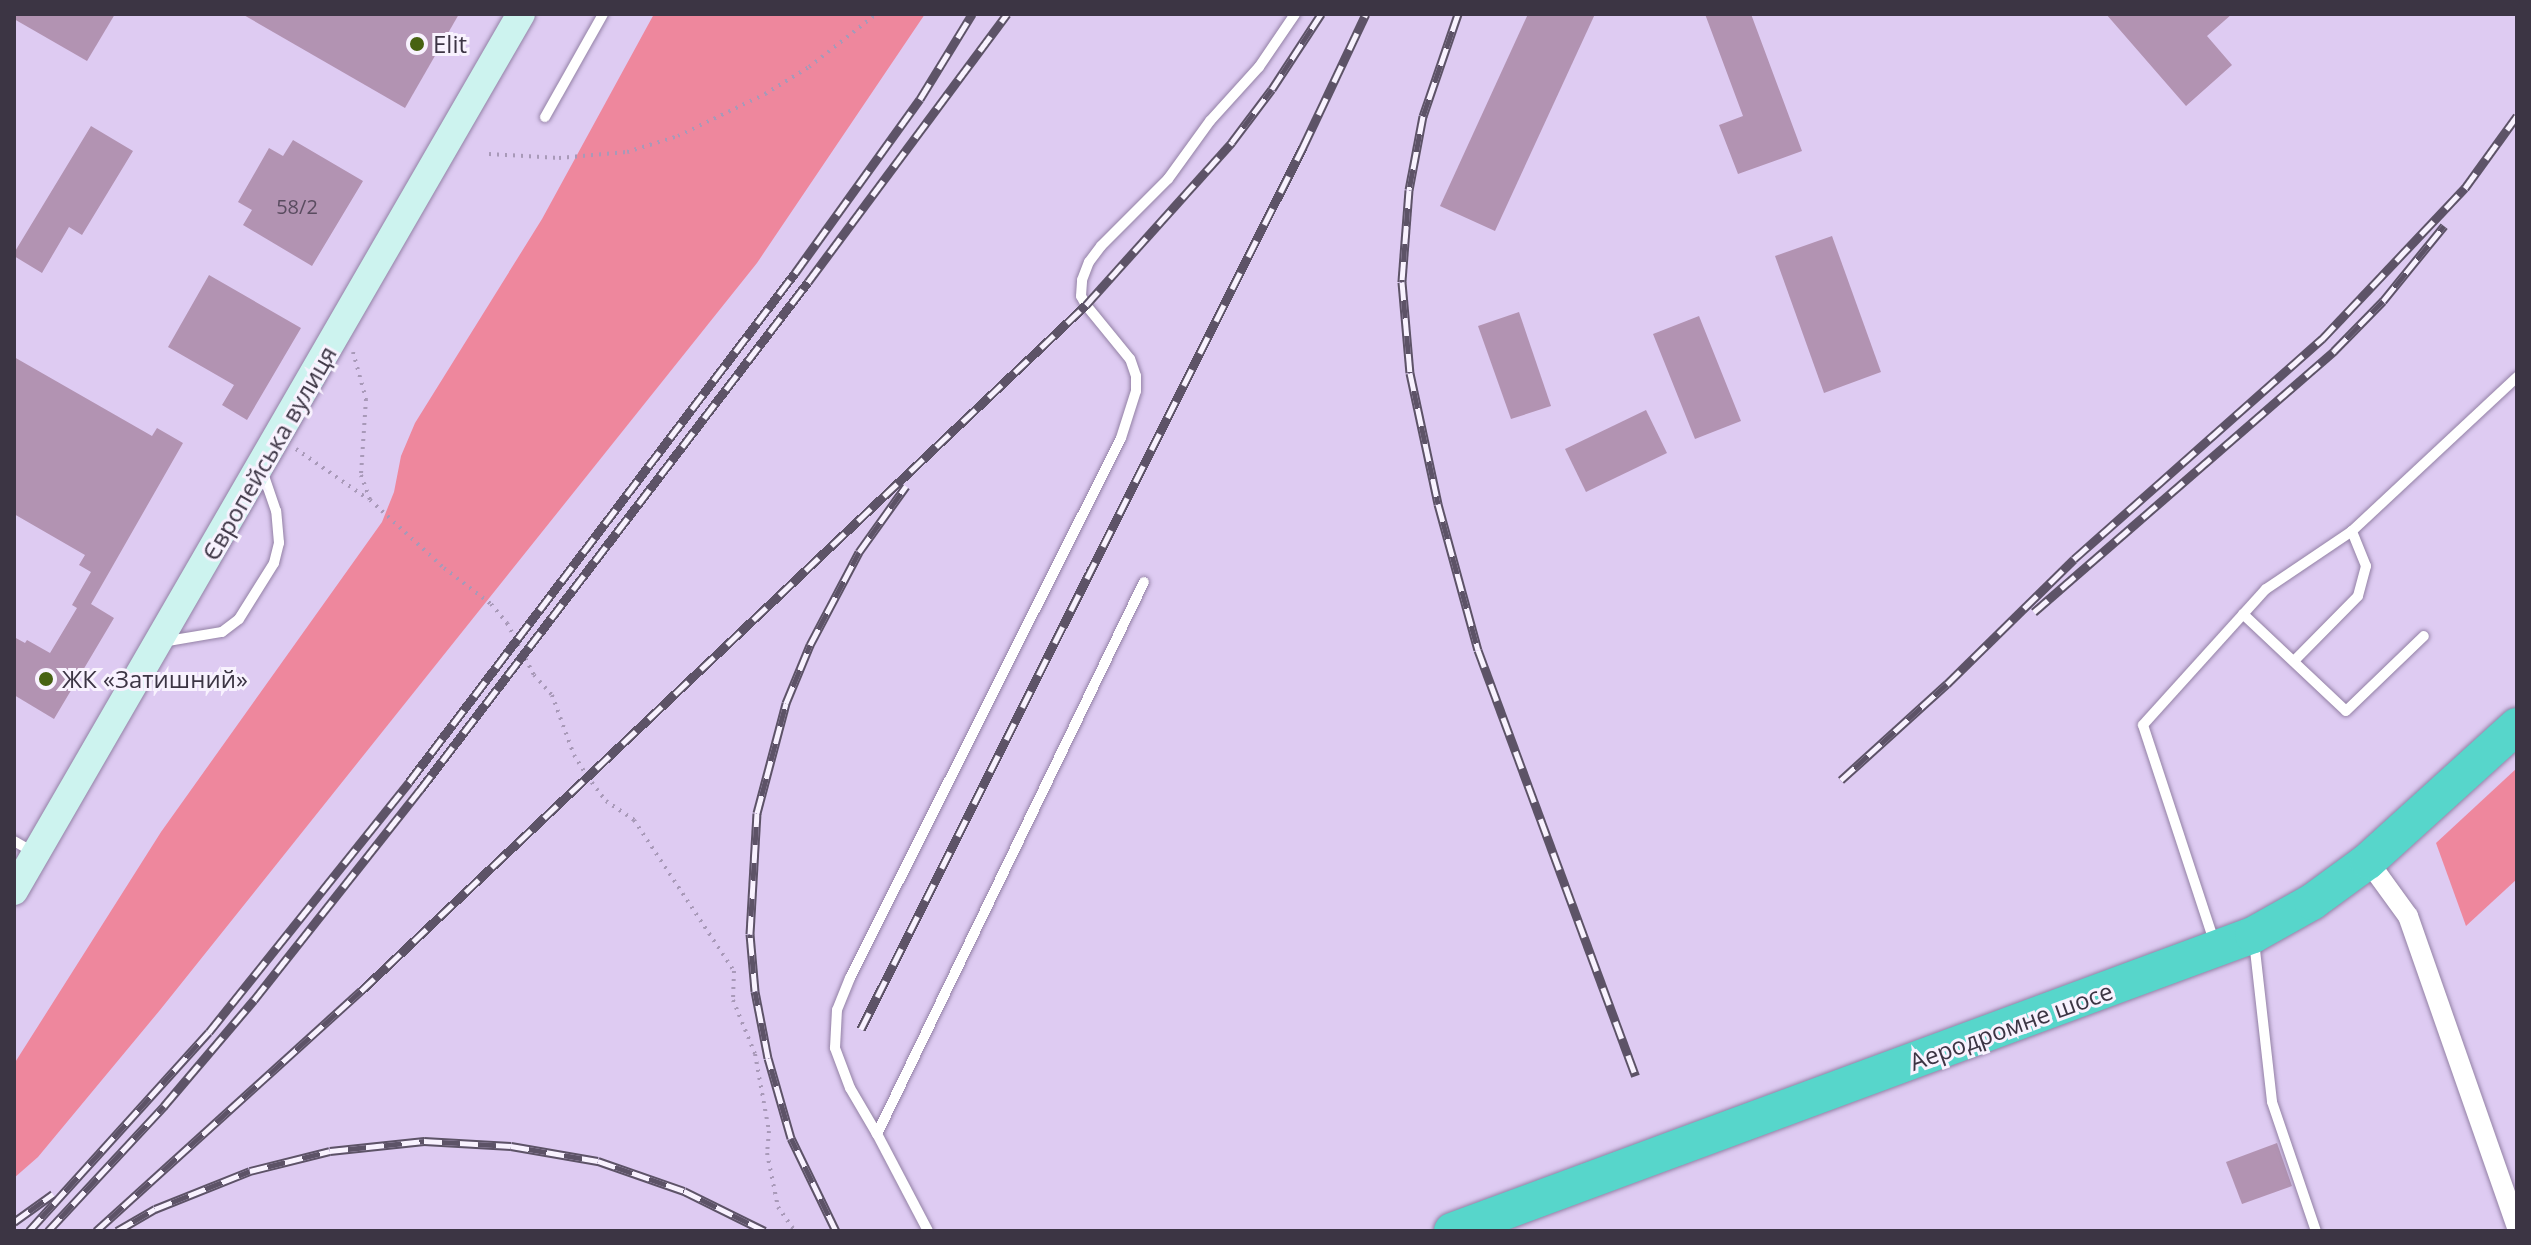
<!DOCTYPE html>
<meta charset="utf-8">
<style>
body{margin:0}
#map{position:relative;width:2531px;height:1245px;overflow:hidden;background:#decbf2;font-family:"Open Sans",sans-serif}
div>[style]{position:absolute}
.green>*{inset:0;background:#ee879d}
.building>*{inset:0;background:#b293b2}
.path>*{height:4px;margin-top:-2px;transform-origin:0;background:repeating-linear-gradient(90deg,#a899b8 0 2px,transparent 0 8px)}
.roads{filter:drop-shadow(0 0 2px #9381a5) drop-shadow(0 0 2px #9381a5)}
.lane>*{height:10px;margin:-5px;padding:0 5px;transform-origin:5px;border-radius:5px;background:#fff}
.street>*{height:20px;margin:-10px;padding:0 10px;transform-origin:10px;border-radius:10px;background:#fff}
.secondary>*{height:28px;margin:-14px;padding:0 14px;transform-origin:14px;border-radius:14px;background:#cdf3ef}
.highway>*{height:36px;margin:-18px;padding:0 18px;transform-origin:18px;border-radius:18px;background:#57d6cb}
.rail>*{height:9px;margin-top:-4.5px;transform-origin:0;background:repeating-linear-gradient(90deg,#f8f2fe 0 18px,#5d5367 0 36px);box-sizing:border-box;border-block:2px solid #5d5367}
.dots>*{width:22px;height:22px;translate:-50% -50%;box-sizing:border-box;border:4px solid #f8f2fe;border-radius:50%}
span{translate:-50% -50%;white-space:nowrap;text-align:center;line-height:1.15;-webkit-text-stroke:6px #f8f2fe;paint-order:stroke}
.number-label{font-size:20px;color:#5a4c60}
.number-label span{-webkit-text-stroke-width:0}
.poi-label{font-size:24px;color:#3c3544}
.left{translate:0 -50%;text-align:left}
.street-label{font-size:24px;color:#3c3544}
.frame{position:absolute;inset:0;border:16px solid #3c3544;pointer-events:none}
</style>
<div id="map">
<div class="green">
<div style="clip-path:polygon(654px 14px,925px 14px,757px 263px,160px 1010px,38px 1157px,14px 1178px,14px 1064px,161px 832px,382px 522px,394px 492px,401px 456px,415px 423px,542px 219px)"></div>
<div style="clip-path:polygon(2517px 768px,2517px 879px,2466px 926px,2436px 843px)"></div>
</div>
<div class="building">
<div style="clip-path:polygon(14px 14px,115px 14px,87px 61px,14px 19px)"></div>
<div style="clip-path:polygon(242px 14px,459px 14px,405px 108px)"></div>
<div style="clip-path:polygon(1528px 14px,1595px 14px,1495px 231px,1440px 206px)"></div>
<div style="clip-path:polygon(1705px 14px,1751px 14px,1802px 151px,1738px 174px,1719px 125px,1743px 116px)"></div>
<div style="clip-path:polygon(2106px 14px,2232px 14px,2207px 36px,2232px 65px,2186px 106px)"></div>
<div style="clip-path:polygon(91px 126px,133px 151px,82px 235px,69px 227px,42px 273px,14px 256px,14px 253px)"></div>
<div style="clip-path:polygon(293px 140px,363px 181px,312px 266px,243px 225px,252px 210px,238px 202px,269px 148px,283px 156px)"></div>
<div style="clip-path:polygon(1832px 236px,1881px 372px,1824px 393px,1775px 256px)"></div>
<div style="clip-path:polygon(209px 275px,301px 328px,247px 420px,222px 405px,234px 385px,168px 347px)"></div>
<div style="clip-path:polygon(1519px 312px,1551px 406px,1511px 419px,1478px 326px)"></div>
<div style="clip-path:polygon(1699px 316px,1741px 421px,1695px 439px,1653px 334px)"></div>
<div style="clip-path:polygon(14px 357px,152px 436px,157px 428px,183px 443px,91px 604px,114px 618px,54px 719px,14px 695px,14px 637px,25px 643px,27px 640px,50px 653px,77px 608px,72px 605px,91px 572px,79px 565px,85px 555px,14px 514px)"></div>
<div style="clip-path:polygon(1646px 410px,1667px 453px,1586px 492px,1565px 449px)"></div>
<div style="clip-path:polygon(2277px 1143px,2292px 1186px,2242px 1204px,2226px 1162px)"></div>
</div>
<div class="path">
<div style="left:489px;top:154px;width:70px;rotate:3.3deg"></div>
<div style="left:559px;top:158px;width:68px;rotate:-5deg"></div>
<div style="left:627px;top:152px;width:53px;rotate:-17.4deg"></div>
<div style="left:678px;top:136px;width:97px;rotate:-25.8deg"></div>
<div style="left:765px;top:94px;width:52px;rotate:-31.5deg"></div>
<div style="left:809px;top:67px;width:85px;rotate:-38.3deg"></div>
<div style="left:353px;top:352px;width:49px;rotate:74.5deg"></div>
<div style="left:366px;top:399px;width:76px;rotate:93.8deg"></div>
<div style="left:361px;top:475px;width:27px;rotate:70deg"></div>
<div style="left:370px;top:500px;width:100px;rotate:42.6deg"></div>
<div style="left:444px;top:568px;width:59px;rotate:37.5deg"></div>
<div style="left:491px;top:604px;width:25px;rotate:50deg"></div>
<div style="left:507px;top:623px;width:59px;rotate:62.6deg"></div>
<div style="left:534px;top:675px;width:27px;rotate:48deg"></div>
<div style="left:552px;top:695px;width:64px;rotate:69.9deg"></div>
<div style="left:574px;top:755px;width:25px;rotate:58deg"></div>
<div style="left:587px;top:776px;width:31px;rotate:53deg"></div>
<div style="left:606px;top:801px;width:34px;rotate:34deg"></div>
<div style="left:634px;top:820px;width:181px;rotate:56.5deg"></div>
<div style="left:734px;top:971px;width:29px;rotate:92deg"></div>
<div style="left:733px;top:1000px;width:58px;rotate:67.8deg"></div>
<div style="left:755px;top:1054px;width:78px;rotate:79.7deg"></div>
<div style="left:769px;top:1131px;width:22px;rotate:95deg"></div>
<div style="left:767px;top:1153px;width:55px;rotate:78.5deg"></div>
<div style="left:778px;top:1207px;width:29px;rotate:55deg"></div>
<div style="left:296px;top:449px;width:88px;rotate:34.8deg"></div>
</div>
<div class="roads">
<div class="lane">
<div style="left:545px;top:117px;width:118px;rotate:-60.6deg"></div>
<div style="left:2243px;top:614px;width:141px;rotate:43.3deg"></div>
<div style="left:2346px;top:711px;width:108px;rotate:-43.9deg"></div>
<div style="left:162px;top:642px;width:61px;rotate:-9.5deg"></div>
<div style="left:222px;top:632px;width:21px;rotate:-37deg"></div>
<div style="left:239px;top:619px;width:66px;rotate:-58deg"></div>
<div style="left:274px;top:563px;width:21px;rotate:-76deg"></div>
<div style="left:279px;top:543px;width:32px;rotate:-95deg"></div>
<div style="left:276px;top:511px;width:43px;rotate:-108.9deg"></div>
<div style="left:2294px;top:661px;width:91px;rotate:-45.4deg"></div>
<div style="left:2358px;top:596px;width:31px;rotate:-75deg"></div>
<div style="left:2366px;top:566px;width:38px;rotate:-112deg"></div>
<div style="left:14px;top:841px;width:22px;rotate:30deg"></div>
<div style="left:2214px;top:941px;width:227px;rotate:-108.2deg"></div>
<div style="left:2143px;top:725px;width:183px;rotate:-47.9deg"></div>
<div style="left:2266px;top:589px;width:104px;rotate:-34deg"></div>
<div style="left:2352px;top:531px;width:226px;rotate:-43deg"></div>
<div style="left:2254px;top:941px;width:162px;rotate:83.6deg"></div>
<div style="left:2272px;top:1102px;width:136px;rotate:71.2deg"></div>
<div style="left:877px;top:1134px;width:53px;rotate:-120.4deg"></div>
<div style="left:850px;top:1088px;width:43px;rotate:-110.6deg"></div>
<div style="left:835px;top:1048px;width:38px;rotate:-87deg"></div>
<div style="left:837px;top:1010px;width:35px;rotate:-68deg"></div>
<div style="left:850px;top:978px;width:604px;rotate:-63.35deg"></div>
<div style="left:1121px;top:438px;width:49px;rotate:-72.3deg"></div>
<div style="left:1136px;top:391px;width:15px;rotate:-90deg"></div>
<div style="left:1136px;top:376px;width:18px;rotate:-109deg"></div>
<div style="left:1130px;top:359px;width:70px;rotate:-129.2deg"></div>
<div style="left:1086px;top:305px;width:10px;rotate:-119deg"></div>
<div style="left:1081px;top:296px;width:16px;rotate:-86deg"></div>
<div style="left:1082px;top:280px;width:19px;rotate:-69deg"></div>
<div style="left:1089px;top:262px;width:20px;rotate:-53deg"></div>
<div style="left:1101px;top:246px;width:95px;rotate:-45deg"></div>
<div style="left:1168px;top:179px;width:72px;rotate:-54.1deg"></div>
<div style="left:1210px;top:121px;width:73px;rotate:-47.8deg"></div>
<div style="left:1259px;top:67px;width:64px;rotate:-55.8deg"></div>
<div style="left:928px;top:1231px;width:110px;rotate:-117.7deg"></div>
<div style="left:877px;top:1134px;width:613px;rotate:-64.19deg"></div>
</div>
<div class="street">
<div style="left:2368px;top:861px;width:68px;rotate:54deg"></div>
<div style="left:2408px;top:916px;width:330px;rotate:70.7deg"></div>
</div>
<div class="secondary">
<div style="left:14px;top:891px;width:1013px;rotate:-59.97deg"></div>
</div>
<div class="highway">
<div style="left:1452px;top:1231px;width:854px;rotate:-20.28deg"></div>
<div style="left:2253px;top:935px;width:68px;rotate:-29.2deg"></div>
<div style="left:2312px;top:902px;width:69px;rotate:-36.2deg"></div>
<div style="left:2368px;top:861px;width:201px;rotate:-42.2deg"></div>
</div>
</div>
<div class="rail">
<div style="left:1458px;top:14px;width:108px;rotate:108.9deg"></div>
<div style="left:1423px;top:116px;width:75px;rotate:100.7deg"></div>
<div style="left:1409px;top:190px;width:92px;rotate:94.4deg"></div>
<div style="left:1402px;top:282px;width:91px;rotate:85deg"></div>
<div style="left:1410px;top:373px;width:134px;rotate:77.9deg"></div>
<div style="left:1438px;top:504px;width:151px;rotate:74.7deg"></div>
<div style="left:1478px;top:650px;width:454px;rotate:69.7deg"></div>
<div style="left:2034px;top:612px;width:398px;rotate:-41deg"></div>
<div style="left:2334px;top:351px;width:70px;rotate:-45.6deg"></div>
<div style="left:2383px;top:301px;width:97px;rotate:-50.9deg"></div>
<div style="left:1841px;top:780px;width:143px;rotate:-42.2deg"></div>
<div style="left:1947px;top:684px;width:178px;rotate:-44.5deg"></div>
<div style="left:2074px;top:559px;width:332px;rotate:-41.6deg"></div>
<div style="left:2322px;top:339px;width:208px;rotate:-46.6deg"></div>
<div style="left:2465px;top:188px;width:89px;rotate:-54.2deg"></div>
<div style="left:861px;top:1029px;width:987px;rotate:-63.38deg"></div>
<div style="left:1303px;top:147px;width:147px;rotate:-64.7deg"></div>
<div style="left:14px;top:1222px;width:48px;rotate:-35.7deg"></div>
<div style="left:29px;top:1231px;width:268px;rotate:-47.9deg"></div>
<div style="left:209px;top:1032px;width:320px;rotate:-51.3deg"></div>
<div style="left:409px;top:782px;width:639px;rotate:-52.83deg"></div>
<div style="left:795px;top:273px;width:214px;rotate:-54.3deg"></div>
<div style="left:920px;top:99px;width:100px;rotate:-58.5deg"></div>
<div style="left:48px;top:1231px;width:171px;rotate:-47.1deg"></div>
<div style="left:164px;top:1106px;width:139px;rotate:-49.7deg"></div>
<div style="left:254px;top:1000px;width:268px;rotate:-51.7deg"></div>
<div style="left:420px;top:790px;width:639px;rotate:-52.63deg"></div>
<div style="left:808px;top:282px;width:334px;rotate:-53.4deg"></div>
<div style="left:96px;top:1231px;width:358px;rotate:-42.2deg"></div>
<div style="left:361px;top:991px;width:998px;rotate:-43.42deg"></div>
<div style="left:1086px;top:305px;width:219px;rotate:-48.1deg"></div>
<div style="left:1232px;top:142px;width:66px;rotate:-53deg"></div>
<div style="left:1272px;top:89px;width:90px;rotate:-56.8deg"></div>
<div style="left:117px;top:1231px;width:44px;rotate:-30.1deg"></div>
<div style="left:155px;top:1209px;width:102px;rotate:-21.8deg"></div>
<div style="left:250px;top:1171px;width:82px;rotate:-14deg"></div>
<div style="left:330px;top:1151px;width:95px;rotate:-6.1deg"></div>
<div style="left:424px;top:1141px;width:87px;rotate:3.3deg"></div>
<div style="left:511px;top:1146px;width:88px;rotate:9.8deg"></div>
<div style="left:598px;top:1161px;width:91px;rotate:19.2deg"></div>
<div style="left:684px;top:1191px;width:90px;rotate:26.3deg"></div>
<div style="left:836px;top:1231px;width:103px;rotate:-115.8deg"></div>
<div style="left:791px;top:1138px;width:83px;rotate:-106deg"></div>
<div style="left:768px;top:1058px;width:68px;rotate:-101deg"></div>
<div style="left:755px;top:991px;width:57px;rotate:-95deg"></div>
<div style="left:750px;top:934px;width:121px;rotate:-86.7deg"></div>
<div style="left:757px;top:813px;width:114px;rotate:-75.2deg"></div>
<div style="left:786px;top:703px;width:63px;rotate:-67.5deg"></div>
<div style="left:810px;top:645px;width:105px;rotate:-62.2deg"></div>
<div style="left:859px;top:552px;width:81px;rotate:-54.5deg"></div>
</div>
<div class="dots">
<div style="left:417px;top:44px;background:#476212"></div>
<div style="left:46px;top:679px;background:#476212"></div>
</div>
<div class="number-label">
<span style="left:297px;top:206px">58/2</span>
</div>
<div class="poi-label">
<span class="left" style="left:433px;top:44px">Elit</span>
<span class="left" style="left:62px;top:679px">ЖК «Затишний»</span>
</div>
<div class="street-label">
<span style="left:269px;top:453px;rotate:-60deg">Європейська вулиця</span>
<span style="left:2011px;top:1026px;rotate:-20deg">Аеродромне шосе</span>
</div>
<div class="frame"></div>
</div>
